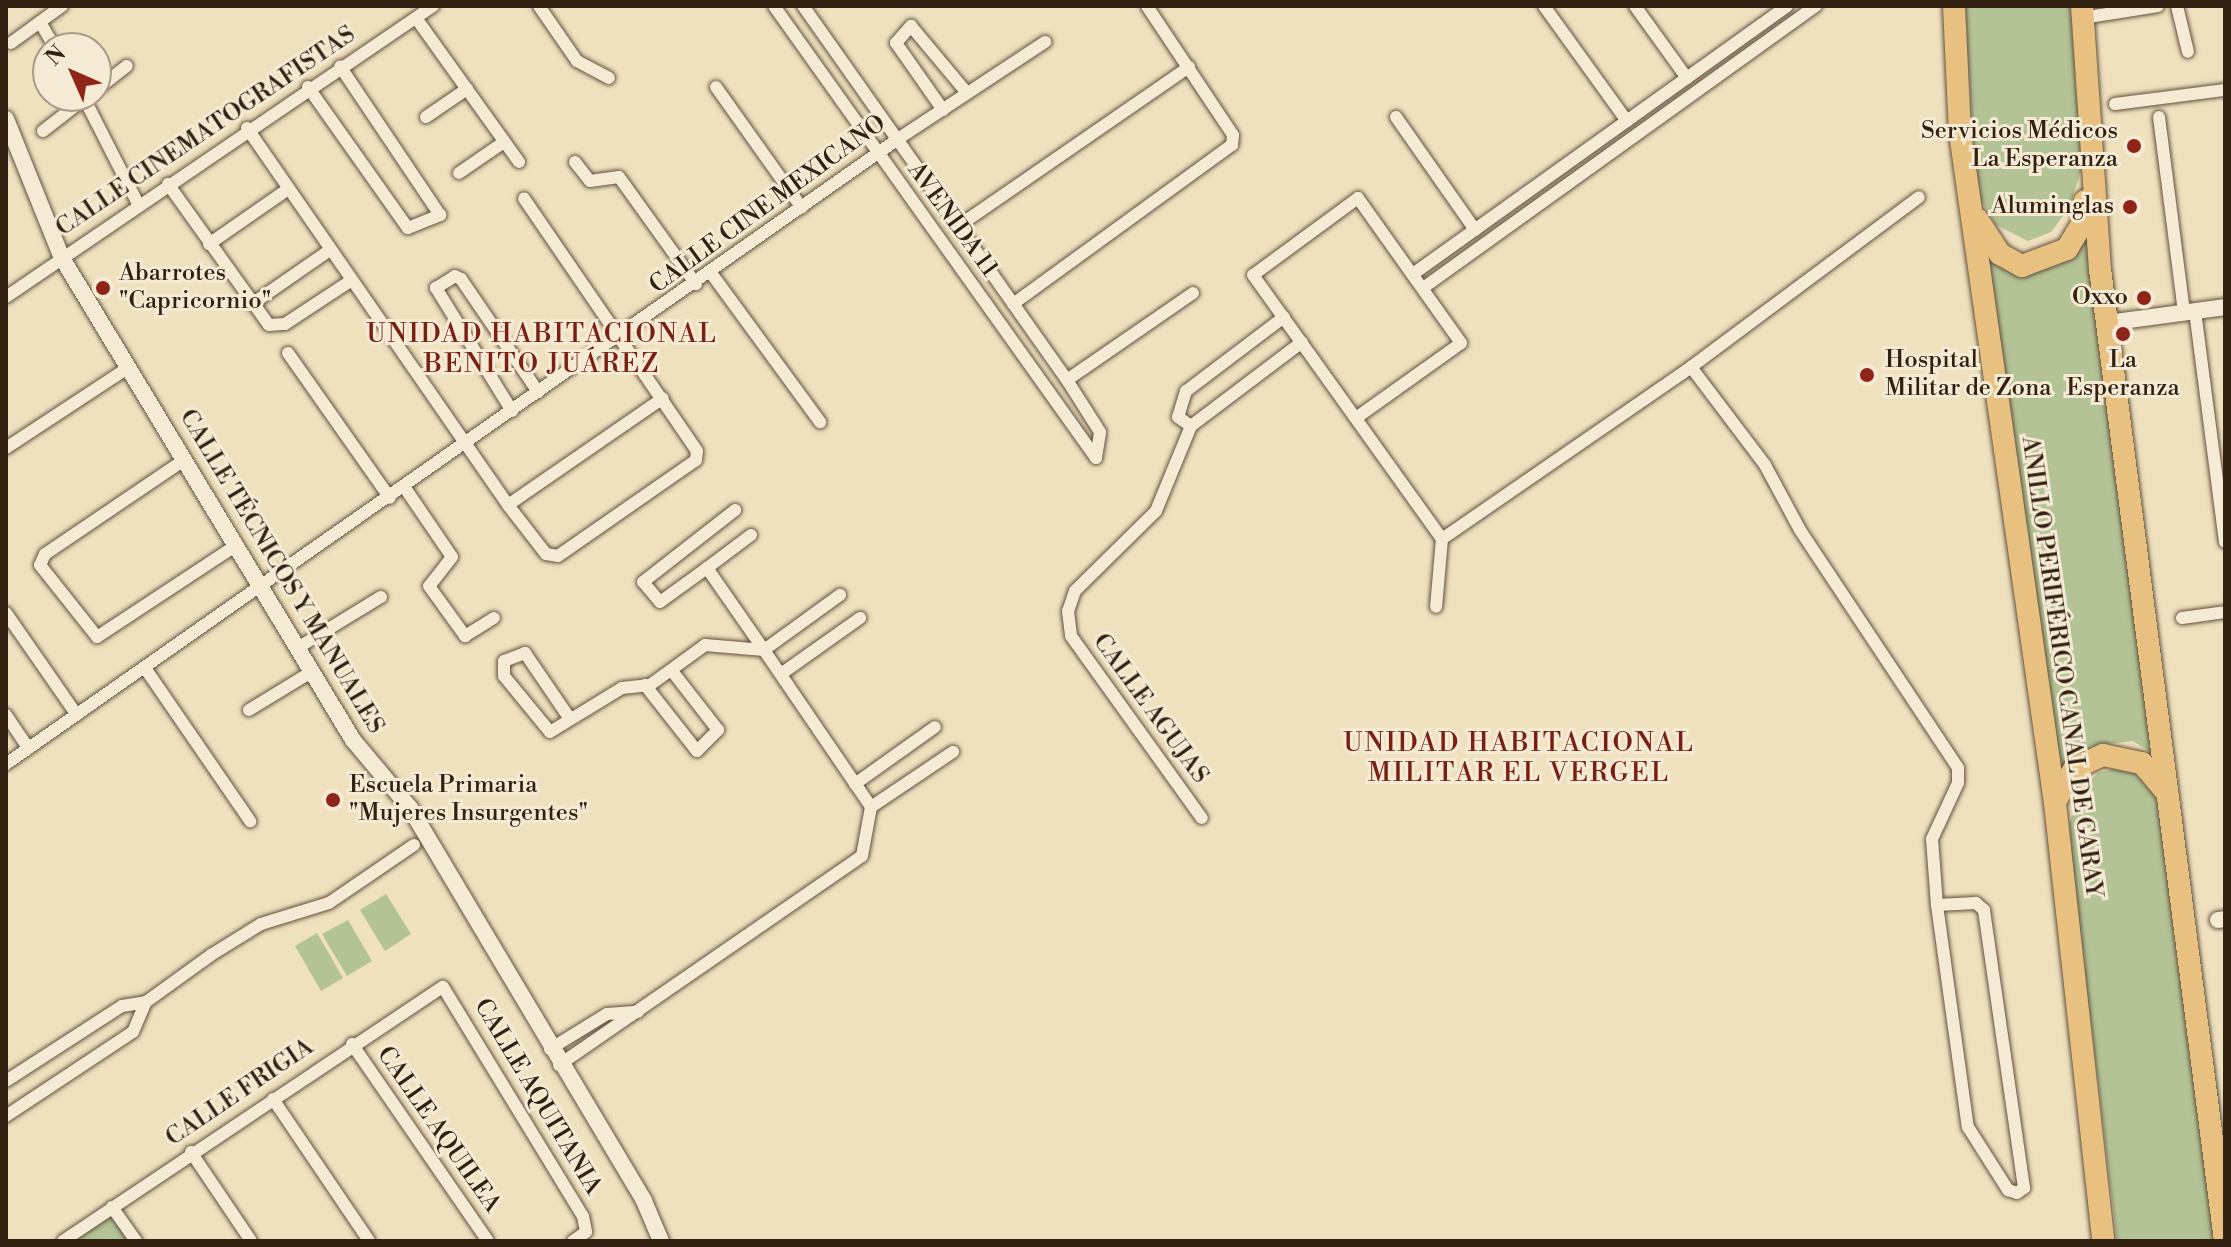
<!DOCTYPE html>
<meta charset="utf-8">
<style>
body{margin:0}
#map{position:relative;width:2231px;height:1247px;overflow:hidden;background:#efe0be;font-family:"Libre Bodoni",serif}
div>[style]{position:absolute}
.green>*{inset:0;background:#b4c396}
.roads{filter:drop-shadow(0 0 2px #61503c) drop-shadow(0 0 2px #61503c)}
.street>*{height:12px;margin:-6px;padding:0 6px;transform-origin:6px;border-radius:6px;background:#f5ebd5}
.secondary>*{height:16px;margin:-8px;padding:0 8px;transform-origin:8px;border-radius:8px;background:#f5ebd5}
.highway>*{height:22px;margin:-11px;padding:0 11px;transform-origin:11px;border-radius:11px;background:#e8c07f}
.dots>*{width:22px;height:22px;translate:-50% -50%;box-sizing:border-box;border:4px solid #f5ebd5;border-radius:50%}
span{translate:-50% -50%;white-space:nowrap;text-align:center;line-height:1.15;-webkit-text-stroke:6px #f5ebd5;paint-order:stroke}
.street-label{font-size:24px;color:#322010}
.poi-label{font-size:24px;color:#322010}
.right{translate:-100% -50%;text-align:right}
.left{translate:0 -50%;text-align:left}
.neighbourhood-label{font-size:26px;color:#7a1f14;letter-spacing:2px}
.frame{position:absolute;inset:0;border:8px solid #322010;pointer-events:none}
.north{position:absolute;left:32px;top:32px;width:80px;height:80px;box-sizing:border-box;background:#f5ebd5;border:2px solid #a79a86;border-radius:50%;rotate:315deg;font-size:22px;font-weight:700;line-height:32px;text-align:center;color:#322010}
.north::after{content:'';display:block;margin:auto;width:28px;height:36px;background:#8f2418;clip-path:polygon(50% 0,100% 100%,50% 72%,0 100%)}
</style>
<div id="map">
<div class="green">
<div style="clip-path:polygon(1964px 6px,2087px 6px,2081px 171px,2069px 208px,2051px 232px,2028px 241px,1996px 225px,1977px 194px)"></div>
<div style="clip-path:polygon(2086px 233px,2163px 760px,2133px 741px,2092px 746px,2068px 765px,2060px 783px,1987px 254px,2024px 270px)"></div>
<div style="clip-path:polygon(2125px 766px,2165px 801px,2225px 1241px,2117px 1241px,2068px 829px,2079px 792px,2098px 773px)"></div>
<div style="clip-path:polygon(386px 894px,411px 934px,385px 951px,360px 910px)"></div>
<div style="clip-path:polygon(348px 920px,372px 961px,347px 976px,322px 934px)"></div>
<div style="clip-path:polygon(317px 933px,343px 978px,321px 991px,295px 946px)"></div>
<div style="clip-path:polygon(112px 1211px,132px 1241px,68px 1241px)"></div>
</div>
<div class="roads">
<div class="street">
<div style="left:539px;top:6px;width:67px;rotate:55.4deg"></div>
<div style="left:577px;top:61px;width:36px;rotate:28deg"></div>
<div style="left:774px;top:6px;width:555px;rotate:54.53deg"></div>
<div style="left:1096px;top:458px;width:26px;rotate:-81deg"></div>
<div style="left:1100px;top:432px;width:62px;rotate:-122.4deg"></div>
<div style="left:1067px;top:380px;width:458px;rotate:-125.2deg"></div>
<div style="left:1544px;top:6px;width:142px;rotate:54.2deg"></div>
<div style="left:1635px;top:6px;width:89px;rotate:54.2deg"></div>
<div style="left:2177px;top:6px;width:47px;rotate:76.6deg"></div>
<div style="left:416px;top:18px;width:177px;rotate:54.4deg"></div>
<div style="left:2082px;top:18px;width:77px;rotate:-9deg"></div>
<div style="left:40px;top:22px;width:30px;rotate:60deg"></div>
<div style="left:11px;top:43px;width:63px;rotate:-36deg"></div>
<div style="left:308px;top:87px;width:173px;rotate:54.7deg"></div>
<div style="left:408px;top:228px;width:35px;rotate:-22deg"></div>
<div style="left:440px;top:215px;width:179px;rotate:-123.9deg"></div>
<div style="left:716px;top:87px;width:148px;rotate:54.6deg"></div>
<div style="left:96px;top:90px;width:39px;rotate:-38deg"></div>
<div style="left:83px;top:96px;width:123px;rotate:63deg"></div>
<div style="left:2115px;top:104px;width:111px;rotate:-7.3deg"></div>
<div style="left:943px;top:110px;width:82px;rotate:-125deg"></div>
<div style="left:896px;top:43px;width:23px;rotate:-49deg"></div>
<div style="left:911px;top:26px;width:87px;rotate:50.1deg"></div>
<div style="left:426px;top:117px;width:50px;rotate:-34.3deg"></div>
<div style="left:1396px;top:117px;width:138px;rotate:55deg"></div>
<div style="left:2159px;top:117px;width:198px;rotate:82.7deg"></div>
<div style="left:247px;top:128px;width:459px;rotate:55.3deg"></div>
<div style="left:508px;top:505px;width:62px;rotate:52.2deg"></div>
<div style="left:546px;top:554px;width:12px;rotate:9deg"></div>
<div style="left:558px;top:556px;width:168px;rotate:-34.8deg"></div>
<div style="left:696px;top:460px;width:9px;rotate:-84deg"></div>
<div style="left:697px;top:451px;width:306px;rotate:-124.4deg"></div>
<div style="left:43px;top:131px;width:57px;rotate:-37.9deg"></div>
<div style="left:575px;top:162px;width:24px;rotate:52deg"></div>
<div style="left:590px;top:181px;width:29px;rotate:-8deg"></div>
<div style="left:619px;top:177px;width:132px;rotate:54.3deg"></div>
<div style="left:459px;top:173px;width:55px;rotate:-34.6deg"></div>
<div style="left:168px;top:184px;width:173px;rotate:54.4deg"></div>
<div style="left:269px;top:325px;width:16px;rotate:-4deg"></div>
<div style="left:285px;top:324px;width:80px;rotate:-33.3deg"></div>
<div style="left:957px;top:227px;width:282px;rotate:-34.6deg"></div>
<div style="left:209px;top:244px;width:96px;rotate:-34.8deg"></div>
<div style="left:711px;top:273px;width:185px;rotate:53.8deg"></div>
<div style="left:1413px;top:274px;width:460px;rotate:-35.6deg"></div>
<div style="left:1423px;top:288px;width:484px;rotate:-35.7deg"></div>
<div style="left:6px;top:297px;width:517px;rotate:-34.27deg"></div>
<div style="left:252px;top:304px;width:95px;rotate:-34.7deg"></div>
<div style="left:1013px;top:304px;width:271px;rotate:-36deg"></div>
<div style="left:1232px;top:145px;width:10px;rotate:-84deg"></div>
<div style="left:1233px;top:135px;width:155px;rotate:-123.7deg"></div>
<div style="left:2195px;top:311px;width:233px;rotate:82.6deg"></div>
<div style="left:1284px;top:317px;width:123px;rotate:142.9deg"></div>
<div style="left:1186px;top:391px;width:27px;rotate:107deg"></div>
<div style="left:1178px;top:417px;width:16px;rotate:35deg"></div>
<div style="left:1191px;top:426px;width:139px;rotate:-37.1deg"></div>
<div style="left:288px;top:353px;width:177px;rotate:54.9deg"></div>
<div style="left:1691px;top:367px;width:123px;rotate:52.9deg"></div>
<div style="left:1765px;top:465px;width:74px;rotate:61.7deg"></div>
<div style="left:1800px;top:530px;width:286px;rotate:56.4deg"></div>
<div style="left:1958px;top:768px;width:15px;rotate:90deg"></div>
<div style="left:1958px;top:783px;width:62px;rotate:114.9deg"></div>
<div style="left:1932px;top:839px;width:66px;rotate:85.7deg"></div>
<div style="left:1937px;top:905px;width:224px;rotate:82.1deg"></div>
<div style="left:1968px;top:1127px;width:75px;rotate:57.6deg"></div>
<div style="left:2008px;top:1190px;width:9px;rotate:18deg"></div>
<div style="left:2017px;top:1193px;width:9px;rotate:-36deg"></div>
<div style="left:2024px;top:1188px;width:281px;rotate:-98.2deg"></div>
<div style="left:1984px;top:910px;width:11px;rotate:-139deg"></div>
<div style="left:1976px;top:903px;width:39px;rotate:177deg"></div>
<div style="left:1067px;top:380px;width:153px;rotate:-34.6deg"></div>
<div style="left:512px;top:411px;width:145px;rotate:-121.7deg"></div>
<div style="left:436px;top:288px;width:22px;rotate:-32deg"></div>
<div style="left:455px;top:276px;width:7px;rotate:27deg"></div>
<div style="left:461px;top:279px;width:137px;rotate:55.7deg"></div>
<div style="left:1356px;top:418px;width:129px;rotate:-35.5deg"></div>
<div style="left:1461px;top:343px;width:178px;rotate:-125.4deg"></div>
<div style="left:1358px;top:198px;width:130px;rotate:143.7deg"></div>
<div style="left:1253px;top:275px;width:325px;rotate:54.4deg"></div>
<div style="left:1442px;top:539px;width:68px;rotate:95deg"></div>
<div style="left:1191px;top:426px;width:92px;rotate:112.4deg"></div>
<div style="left:1156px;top:511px;width:114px;rotate:135.4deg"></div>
<div style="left:1075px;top:591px;width:21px;rotate:109deg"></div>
<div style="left:1068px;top:611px;width:25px;rotate:83deg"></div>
<div style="left:1071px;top:636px;width:224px;rotate:54.3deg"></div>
<div style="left:6px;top:448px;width:146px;rotate:-33.3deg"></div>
<div style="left:184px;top:460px;width:168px;rotate:145.9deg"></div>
<div style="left:45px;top:554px;width:12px;rotate:114deg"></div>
<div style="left:40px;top:565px;width:92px;rotate:51.6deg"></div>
<div style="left:97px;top:637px;width:165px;rotate:-33.4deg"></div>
<div style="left:405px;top:488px;width:83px;rotate:55.7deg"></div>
<div style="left:452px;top:557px;width:37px;rotate:128deg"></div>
<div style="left:429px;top:586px;width:62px;rotate:54.2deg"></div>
<div style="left:465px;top:636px;width:34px;rotate:-32deg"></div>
<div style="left:508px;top:505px;width:188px;rotate:-34.6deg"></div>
<div style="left:751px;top:535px;width:55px;rotate:143.1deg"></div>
<div style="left:707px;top:568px;width:100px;rotate:55.2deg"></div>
<div style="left:764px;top:650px;width:94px;rotate:-35.9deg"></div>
<div style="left:1442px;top:539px;width:303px;rotate:-34.6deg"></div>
<div style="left:1691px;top:367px;width:284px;rotate:-36.7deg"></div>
<div style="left:707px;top:568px;width:58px;rotate:144.1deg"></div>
<div style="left:660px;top:602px;width:26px;rotate:-130deg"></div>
<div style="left:643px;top:582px;width:117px;rotate:-38deg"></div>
<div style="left:6px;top:613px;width:124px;rotate:55.2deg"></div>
<div style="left:2182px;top:618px;width:43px;rotate:-7.9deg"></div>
<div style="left:299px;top:647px;width:96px;rotate:-31.4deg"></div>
<div style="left:145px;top:668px;width:186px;rotate:55.5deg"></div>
<div style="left:781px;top:674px;width:97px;rotate:-35.3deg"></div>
<div style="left:645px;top:685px;width:84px;rotate:51.8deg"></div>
<div style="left:697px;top:751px;width:30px;rotate:-45deg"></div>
<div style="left:718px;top:730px;width:75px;rotate:-127.9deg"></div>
<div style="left:249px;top:710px;width:75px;rotate:-31.4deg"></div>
<div style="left:6px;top:715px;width:40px;rotate:56deg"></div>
<div style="left:570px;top:719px;width:80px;rotate:-124.3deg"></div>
<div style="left:525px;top:653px;width:22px;rotate:159deg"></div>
<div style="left:504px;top:661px;width:15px;rotate:90deg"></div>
<div style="left:504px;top:676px;width:72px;rotate:50.6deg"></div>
<div style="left:550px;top:732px;width:84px;rotate:-31.4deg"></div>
<div style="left:622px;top:688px;width:28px;rotate:-6deg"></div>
<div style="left:650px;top:685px;width:68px;rotate:-36deg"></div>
<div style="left:705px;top:645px;width:59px;rotate:4.8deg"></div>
<div style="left:764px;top:650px;width:190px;rotate:55.7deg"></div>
<div style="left:6px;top:764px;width:1086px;rotate:-35.02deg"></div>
<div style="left:895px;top:141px;width:180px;rotate:-33.4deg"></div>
<div style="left:855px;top:784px;width:98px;rotate:-35.5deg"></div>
<div style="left:352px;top:1044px;width:239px;rotate:55.4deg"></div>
<div style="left:550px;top:1049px;width:67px;rotate:-31.6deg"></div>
<div style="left:607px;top:1014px;width:31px;rotate:-4deg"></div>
<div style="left:559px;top:1065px;width:368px;rotate:-34.6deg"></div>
<div style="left:862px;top:856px;width:50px;rotate:-79.6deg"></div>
<div style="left:871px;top:807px;width:99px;rotate:-33.9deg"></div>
<div style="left:6px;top:1081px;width:138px;rotate:-32.9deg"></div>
<div style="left:122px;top:1006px;width:24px;rotate:-9deg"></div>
<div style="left:273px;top:1099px;width:171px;rotate:55.9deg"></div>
<div style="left:6px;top:1116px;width:152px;rotate:-33.5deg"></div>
<div style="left:133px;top:1032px;width:33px;rotate:-67deg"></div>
<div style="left:146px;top:1002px;width:80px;rotate:-35.9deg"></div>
<div style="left:211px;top:955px;width:59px;rotate:-31.8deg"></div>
<div style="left:261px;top:924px;width:71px;rotate:-17.2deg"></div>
<div style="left:329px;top:903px;width:103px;rotate:-34.3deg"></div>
<div style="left:191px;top:1152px;width:107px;rotate:56deg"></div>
<div style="left:112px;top:1207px;width:42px;rotate:54.8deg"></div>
<div style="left:63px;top:1241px;width:457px;rotate:-33.8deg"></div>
<div style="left:443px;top:987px;width:268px;rotate:58.6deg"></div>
<div style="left:583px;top:1216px;width:16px;rotate:79deg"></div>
<div style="left:586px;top:1232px;width:16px;rotate:145deg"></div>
</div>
<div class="secondary">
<div style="left:6px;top:119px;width:150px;rotate:68.1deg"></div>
<div style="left:62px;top:258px;width:563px;rotate:58.88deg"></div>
<div style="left:353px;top:740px;width:89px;rotate:50deg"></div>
<div style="left:410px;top:808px;width:457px;rotate:59.2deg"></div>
<div style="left:644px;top:1201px;width:43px;rotate:67deg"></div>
<div style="left:2107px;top:323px;width:119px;rotate:-7.7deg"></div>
<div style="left:2218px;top:920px;width:7px;rotate:-8deg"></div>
</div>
<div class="highway">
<div style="left:1954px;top:6px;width:127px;rotate:87.3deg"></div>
<div style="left:1960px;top:133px;width:677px;rotate:81.93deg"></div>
<div style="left:2055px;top:803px;width:441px;rotate:83.7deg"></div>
<div style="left:2082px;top:6px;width:264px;rotate:86.1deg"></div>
<div style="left:2100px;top:269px;width:980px;rotate:82.67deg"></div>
<div style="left:1977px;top:219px;width:42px;rotate:56.7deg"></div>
<div style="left:2000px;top:254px;width:25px;rotate:29deg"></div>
<div style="left:2022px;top:266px;width:48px;rotate:-20.7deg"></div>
<div style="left:2067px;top:249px;width:31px;rotate:-59deg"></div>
<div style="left:2083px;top:222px;width:21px;rotate:-85deg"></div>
<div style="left:2055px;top:802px;width:39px;rotate:-60deg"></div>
<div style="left:2075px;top:768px;width:31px;rotate:-25deg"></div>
<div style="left:2103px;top:755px;width:40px;rotate:12deg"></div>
<div style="left:2142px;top:763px;width:38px;rotate:50deg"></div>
</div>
</div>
<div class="dots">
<div style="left:2134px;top:146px;background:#8f2418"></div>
<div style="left:2130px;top:207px;background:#8f2418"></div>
<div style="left:103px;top:288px;background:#8f2418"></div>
<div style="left:2144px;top:298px;background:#8f2418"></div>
<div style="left:2123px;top:334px;background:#8f2418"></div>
<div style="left:1867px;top:375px;background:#8f2418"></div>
<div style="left:333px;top:800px;background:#8f2418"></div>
</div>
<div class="street-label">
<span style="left:206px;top:132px;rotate:-34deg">CALLE CINEMATOGRAFISTAS</span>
<span style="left:768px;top:205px;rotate:-36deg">CALLE CINE MEXICANO</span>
<span style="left:952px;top:220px;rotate:54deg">AVENIDA 11</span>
<span style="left:281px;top:572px;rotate:59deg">CALLE TÉCNICOS Y MANUALES</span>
<span style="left:2061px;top:667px;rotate:82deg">ANILLO PERIFÉRICO CANAL DE GARAY</span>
<span style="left:1150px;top:709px;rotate:54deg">CALLE AGUJAS</span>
<span style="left:240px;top:1093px;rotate:-34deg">CALLE FRIGIA</span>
<span style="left:537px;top:1097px;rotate:59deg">CALLE AQUITANIA</span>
<span style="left:438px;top:1130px;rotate:55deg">CALLE AQUILEA</span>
</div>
<div class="poi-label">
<span class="right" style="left:2118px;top:146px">Servicios Médicos<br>La Esperanza</span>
<span class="right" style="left:2114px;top:207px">Aluminglas</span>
<span class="left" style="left:119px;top:288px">Abarrotes<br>"Capricornio"</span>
<span class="right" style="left:2128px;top:298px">Oxxo</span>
<span class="left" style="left:1885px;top:375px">Hospital<br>Militar de Zona</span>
<span style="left:2123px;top:375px">La<br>Esperanza</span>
<span class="left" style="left:349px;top:800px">Escuela Primaria<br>"Mujeres Insurgentes"</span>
</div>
<div class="neighbourhood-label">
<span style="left:542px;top:350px">UNIDAD HABITACIONAL<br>BENITO JUÁREZ</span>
<span style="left:1519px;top:759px">UNIDAD HABITACIONAL<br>MILITAR EL VERGEL</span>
</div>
<div class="frame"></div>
<div class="north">N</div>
</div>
